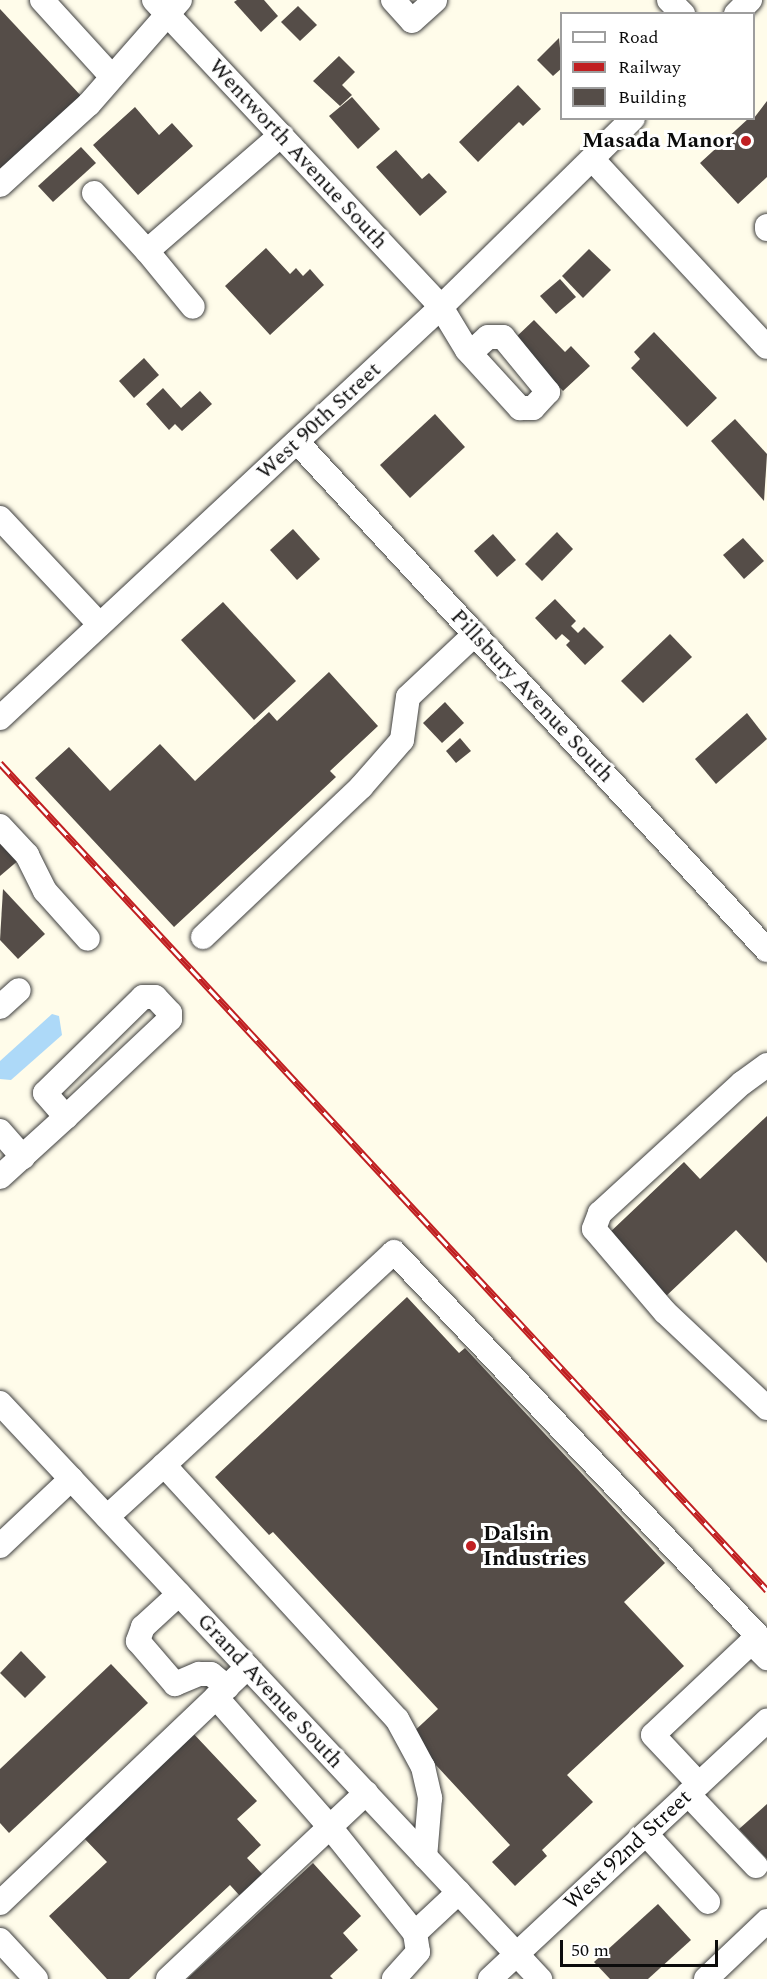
<!DOCTYPE html>
<style>
body{margin:0}
#map{position:relative;width:767px;height:1979px;overflow:hidden;background:#fffcea;font-family:Spectral,serif}
div>[style]{position:absolute}
.water>*{inset:0;background:#add9f8}
.building>*{inset:0;background:#554d48}
.roads{filter:drop-shadow(0 0 2px #3f3f3f) drop-shadow(0 0 2px #3f3f3f)}
.minor>*{height:24px;margin:-12px;padding:0 12px;transform-origin:12px;border-radius:12px;background:#fff}
.rail>*{height:7px;margin-top:-3.5px;transform-origin:0;background:repeating-linear-gradient(90deg,#fff 0 14px,#c01f21 0 28px);box-sizing:border-box;border-block:2px solid #c01f21}
.dots>*{width:16px;height:16px;translate:-50% -50%;box-sizing:border-box;border:3px solid #fff;border-radius:50%}
span{translate:-50% -50%;white-space:nowrap;text-align:center;line-height:1.15;-webkit-text-stroke:6px #fff;paint-order:stroke}
.poi-label{font-size:22px;color:#0c0c0c;font-weight:700}
.right{translate:-100% -50%;text-align:right}
.left{translate:0 -50%;text-align:left}
.street-label{font-size:22px;color:#0c0c0c}
.legend{position:absolute;left:560px;top:12px;width:195px;height:108px;box-sizing:border-box;background:#fff;border:2px solid #9e9e9e;margin:0;padding:8px 10px;list-style:none;font-size:18px;color:#0c0c0c}
.legend li{display:flex;align-items:center;gap:12px;height:30px}
.legend b{width:30px;border:2px solid #9e9e9e}
.scale{position:absolute;left:560px;top:1940px;width:158px;height:27px;box-sizing:border-box;border:3px solid #0c0c0c;border-top:0;padding-left:8px;font-size:18px;line-height:21px;white-space:nowrap;color:#0c0c0c;-webkit-text-stroke:4px #fff;paint-order:stroke}
</style>
<div id="map">
<div class="water">
<div style="clip-path:polygon(52px 1014px,59px 1016px,62px 1035px,11px 1080px,0 1079px,0 1061px)"></div>
</div>
<div class="building">
<div style="clip-path:polygon(237px 0,264px 0,278px 16px,261px 32px,234px 2px)"></div>
<div style="clip-path:polygon(298px 6px,317px 25px,300px 41px,281px 22px)"></div>
<div style="clip-path:polygon(0 9px,83px 98px,0 175px)"></div>
<div style="clip-path:polygon(559px 38px,562px 68px,553px 76px,537px 60px)"></div>
<div style="clip-path:polygon(339px 56px,355px 72px,342px 85px,352px 95px,340px 106px,313px 81px)"></div>
<div style="clip-path:polygon(518px 85px,541px 109px,523px 126px,519px 122px,478px 162px,459px 142px)"></div>
<div style="clip-path:polygon(352px 97px,380px 129px,358px 149px,329px 116px)"></div>
<div style="clip-path:polygon(767px 101px,767px 177px,738px 204px,700px 163px,749px 118px,754px 118px)"></div>
<div style="clip-path:polygon(135px 107px,159px 135px,172px 123px,193px 146px,138px 195px,93px 145px)"></div>
<div style="clip-path:polygon(81px 147px,96px 163px,53px 202px,38px 186px)"></div>
<div style="clip-path:polygon(396px 150px,422px 179px,429px 173px,447px 192px,420px 216px,376px 167px)"></div>
<div style="clip-path:polygon(266px 248px,290px 274px,296px 268px,303px 276px,310px 269px,324px 285px,270px 335px,225px 286px)"></div>
<div style="clip-path:polygon(589px 249px,611px 270px,583px 298px,562px 276px)"></div>
<div style="clip-path:polygon(560px 279px,576px 297px,556px 314px,540px 296px)"></div>
<div style="clip-path:polygon(534px 320px,565px 352px,571px 346px,590px 366px,563px 391px,514px 339px)"></div>
<div style="clip-path:polygon(654px 332px,717px 398px,687px 427px,631px 368px,640px 359px,634px 352px)"></div>
<div style="clip-path:polygon(144px 358px,159px 375px,134px 398px,119px 381px)"></div>
<div style="clip-path:polygon(163px 388px,181px 408px,200px 391px,212px 404px,182px 431px,175px 424px,169px 430px,146px 404px)"></div>
<div style="clip-path:polygon(435px 414px,465px 447px,410px 498px,380px 465px)"></div>
<div style="clip-path:polygon(735px 419px,767px 454px,764px 501px,711px 441px)"></div>
<div style="clip-path:polygon(293px 529px,320px 559px,297px 580px,270px 550px)"></div>
<div style="clip-path:polygon(557px 532px,573px 549px,542px 581px,525px 564px)"></div>
<div style="clip-path:polygon(493px 534px,516px 560px,497px 577px,474px 551px)"></div>
<div style="clip-path:polygon(743px 538px,764px 561px,744px 579px,723px 555px)"></div>
<div style="clip-path:polygon(555px 599px,576px 621px,571px 626px,578px 633px,584px 627px,604px 647px,585px 665px,566px 645px,570px 641px,562px 634px,556px 640px,535px 618px)"></div>
<div style="clip-path:polygon(223px 602px,296px 681px,254px 720px,181px 640px)"></div>
<div style="clip-path:polygon(670px 634px,692px 657px,643px 703px,621px 681px)"></div>
<div style="clip-path:polygon(329px 672px,378px 726px,330px 771px,336px 777px,174px 927px,35px 778px,69px 747px,110px 791px,160px 744px,195px 781px,269px 712px,277px 721px)"></div>
<div style="clip-path:polygon(445px 702px,464px 723px,442px 743px,423px 723px)"></div>
<div style="clip-path:polygon(747px 713px,767px 739px,716px 784px,695px 759px)"></div>
<div style="clip-path:polygon(460px 738px,471px 751px,456px 763px,446px 751px)"></div>
<div style="clip-path:polygon(0 836px,20px 859px,0 876px)"></div>
<div style="clip-path:polygon(3px 889px,45px 934px,18px 959px,0 940px)"></div>
<div style="clip-path:polygon(767px 1116px,767px 1263px,736px 1230px,664px 1298px,606px 1236px,684px 1162px,700px 1179px)"></div>
<div style="clip-path:polygon(407px 1297px,459px 1353px,465px 1348px,665px 1563px,624px 1602px,684px 1666px,567px 1775px,593px 1802px,542px 1850px,547px 1856px,515px 1886px,492px 1862px,510px 1845px,409px 1736px,438px 1709px,273px 1532px,269px 1535px,215px 1477px)"></div>
<div style="clip-path:polygon(21px 1651px,46px 1677px,25px 1698px,0 1673px)"></div>
<div style="clip-path:polygon(111px 1664px,148px 1703px,9px 1833px,0 1823px,0 1769px)"></div>
<div style="clip-path:polygon(191px 1731px,257px 1801px,237px 1819px,261px 1845px,247px 1858px,263px 1875px,240px 1896px,230px 1885px,129px 1979px,107px 1979px,49px 1916px,107px 1862px,80px 1834px)"></div>
<div style="clip-path:polygon(767px 1804px,767px 1859px,739px 1829px)"></div>
<div style="clip-path:polygon(313px 1863px,361px 1916px,343px 1933px,358px 1950px,330px 1976px,333px 1979px,187px 1979px)"></div>
<div style="clip-path:polygon(658px 1904px,691px 1940px,648px 1979px,610px 1979px,594px 1962px)"></div>
</div>
<div class="roads">
<div class="minor">
<div style="left:42px;top:0;width:104px;rotate:47.7deg"></div>
<div style="left:154px;top:0;width:420px;rotate:46.9deg"></div>
<div style="left:441px;top:307px;width:50px;rotate:58.8deg"></div>
<div style="left:467px;top:350px;width:79px;rotate:47.6deg"></div>
<div style="left:520px;top:408px;width:13px"></div>
<div style="left:533px;top:408px;width:22px;rotate:-47deg"></div>
<div style="left:548px;top:392px;width:71px;rotate:-129.3deg"></div>
<div style="left:503px;top:337px;width:15px;rotate:180deg"></div>
<div style="left:488px;top:337px;width:24px;rotate:138deg"></div>
<div style="left:393px;top:0;width:28px;rotate:48deg"></div>
<div style="left:412px;top:21px;width:31px;rotate:-42deg"></div>
<div style="left:669px;top:0;width:20px;rotate:45deg"></div>
<div style="left:736px;top:14px;width:20px;rotate:-45deg"></div>
<div style="left:593px;top:160px;width:255px;rotate:47.1deg"></div>
<div style="left:0;top:185px;width:120px;rotate:-42.3deg"></div>
<div style="left:89px;top:104px;width:138px;rotate:-48.8deg"></div>
<div style="left:94px;top:193px;width:79px;rotate:47.6deg"></div>
<div style="left:147px;top:251px;width:177px;rotate:-40.9deg"></div>
<div style="left:767px;top:226px;width:3px;rotate:90deg"></div>
<div style="left:147px;top:251px;width:72px;rotate:50.6deg"></div>
<div style="left:297px;top:442px;width:692px;rotate:47.23deg"></div>
<div style="left:0;top:518px;width:146px;rotate:46.9deg"></div>
<div style="left:0;top:718px;width:603px;rotate:-42.98deg"></div>
<div style="left:441px;top:307px;width:269px;rotate:-44.5deg"></div>
<div style="left:0;top:826px;width:40px;rotate:47deg"></div>
<div style="left:27px;top:855px;width:40px;rotate:63.4deg"></div>
<div style="left:45px;top:891px;width:64px;rotate:48.1deg"></div>
<div style="left:203px;top:937px;width:218px;rotate:-43.5deg"></div>
<div style="left:361px;top:787px;width:62px;rotate:-48.9deg"></div>
<div style="left:402px;top:740px;width:43px;rotate:-82.1deg"></div>
<div style="left:408px;top:697px;width:92px;rotate:-43.2deg"></div>
<div style="left:0;top:1007px;width:25px;rotate:-42deg"></div>
<div style="left:767px;top:1065px;width:31px;rotate:144deg"></div>
<div style="left:742px;top:1083px;width:193px;rotate:137.5deg"></div>
<div style="left:600px;top:1213px;width:17px;rotate:111deg"></div>
<div style="left:594px;top:1229px;width:109px;rotate:49.5deg"></div>
<div style="left:665px;top:1312px;width:140px;rotate:43.3deg"></div>
<div style="left:0;top:1131px;width:35px;rotate:49deg"></div>
<div style="left:0;top:1177px;width:89px;rotate:-42.3deg"></div>
<div style="left:66px;top:1117px;width:143px;rotate:-43.3deg"></div>
<div style="left:170px;top:1019px;width:6px;rotate:-90deg"></div>
<div style="left:170px;top:1013px;width:22px;rotate:-133deg"></div>
<div style="left:155px;top:997px;width:12px;rotate:180deg"></div>
<div style="left:143px;top:997px;width:137px;rotate:135.6deg"></div>
<div style="left:45px;top:1093px;width:32px;rotate:49deg"></div>
<div style="left:0;top:1403px;width:790px;rotate:46.85deg"></div>
<div style="left:164px;top:1465px;width:313px;rotate:-42.8deg"></div>
<div style="left:394px;top:1252px;width:529px;rotate:46.53deg"></div>
<div style="left:758px;top:1636px;width:144px;rotate:136.7deg"></div>
<div style="left:653px;top:1735px;width:67px;rotate:46.8deg"></div>
<div style="left:107px;top:1517px;width:77px;rotate:-42.4deg"></div>
<div style="left:164px;top:1465px;width:345px;rotate:47.5deg"></div>
<div style="left:397px;top:1719px;width:55px;rotate:61.6deg"></div>
<div style="left:423px;top:1767px;width:32px;rotate:77deg"></div>
<div style="left:430px;top:1798px;width:59px;rotate:94.8deg"></div>
<div style="left:0;top:1546px;width:98px;rotate:-43.3deg"></div>
<div style="left:179px;top:1594px;width:49px;rotate:137.5deg"></div>
<div style="left:143px;top:1627px;width:15px;rotate:110deg"></div>
<div style="left:138px;top:1641px;width:57px;rotate:49.3deg"></div>
<div style="left:175px;top:1684px;width:26px;rotate:-23deg"></div>
<div style="left:199px;top:1674px;width:12px"></div>
<div style="left:211px;top:1674px;width:21px;rotate:39deg"></div>
<div style="left:751px;top:1642px;width:23px;rotate:45deg"></div>
<div style="left:216px;top:1697px;width:173px;rotate:48.8deg"></div>
<div style="left:330px;top:1827px;width:136px;rotate:51.3deg"></div>
<div style="left:415px;top:1933px;width:19px;rotate:81deg"></div>
<div style="left:418px;top:1952px;width:36px;rotate:132deg"></div>
<div style="left:688px;top:1794px;width:99px;rotate:46.6deg"></div>
<div style="left:646px;top:1834px;width:92px;rotate:47.6deg"></div>
<div style="left:0;top:1903px;width:342px;rotate:-43.6deg"></div>
<div style="left:415px;top:1933px;width:60px;rotate:-43deg"></div>
<div style="left:0;top:1940px;width:53px;rotate:47.3deg"></div>
<div style="left:168px;top:1979px;width:272px;rotate:-43.2deg"></div>
<div style="left:490px;top:1979px;width:379px;rotate:-43deg"></div>
<div style="left:706px;top:1979px;width:84px;rotate:-43.6deg"></div>
</div>
</div>
<div class="rail">
<div style="left:0;top:763px;width:1128px;rotate:47.16deg"></div>
</div>
<div class="dots">
<div style="left:746px;top:141px;background:#c01f21"></div>
<div style="left:471px;top:1546px;background:#c01f21"></div>
</div>
<div class="poi-label">
<span class="right" style="left:734px;top:141px">Masada Manor</span>
<span class="left" style="left:483px;top:1546px">Dalsin<br>Industries</span>
</div>
<div class="street-label">
<span style="left:298px;top:154px;rotate:47deg">Wentworth Avenue South</span>
<span style="left:319px;top:421px;rotate:-43deg">West 90th Street</span>
<span style="left:532px;top:696px;rotate:47deg">Pillsbury Avenue South</span>
<span style="left:270px;top:1691px;rotate:47deg">Grand Avenue South</span>
<span style="left:628px;top:1850px;rotate:-43deg">West 92nd Street</span>
</div>
<ul class="legend">
<li><b style="height:8px;background:#fff"></b>Road</li>
<li><b style="height:8px;background:#c01f21"></b>Railway</li>
<li><b style="height:16px;background:#554d48"></b>Building</li>
</ul>
<div class="scale">50 m</div>
</div>
